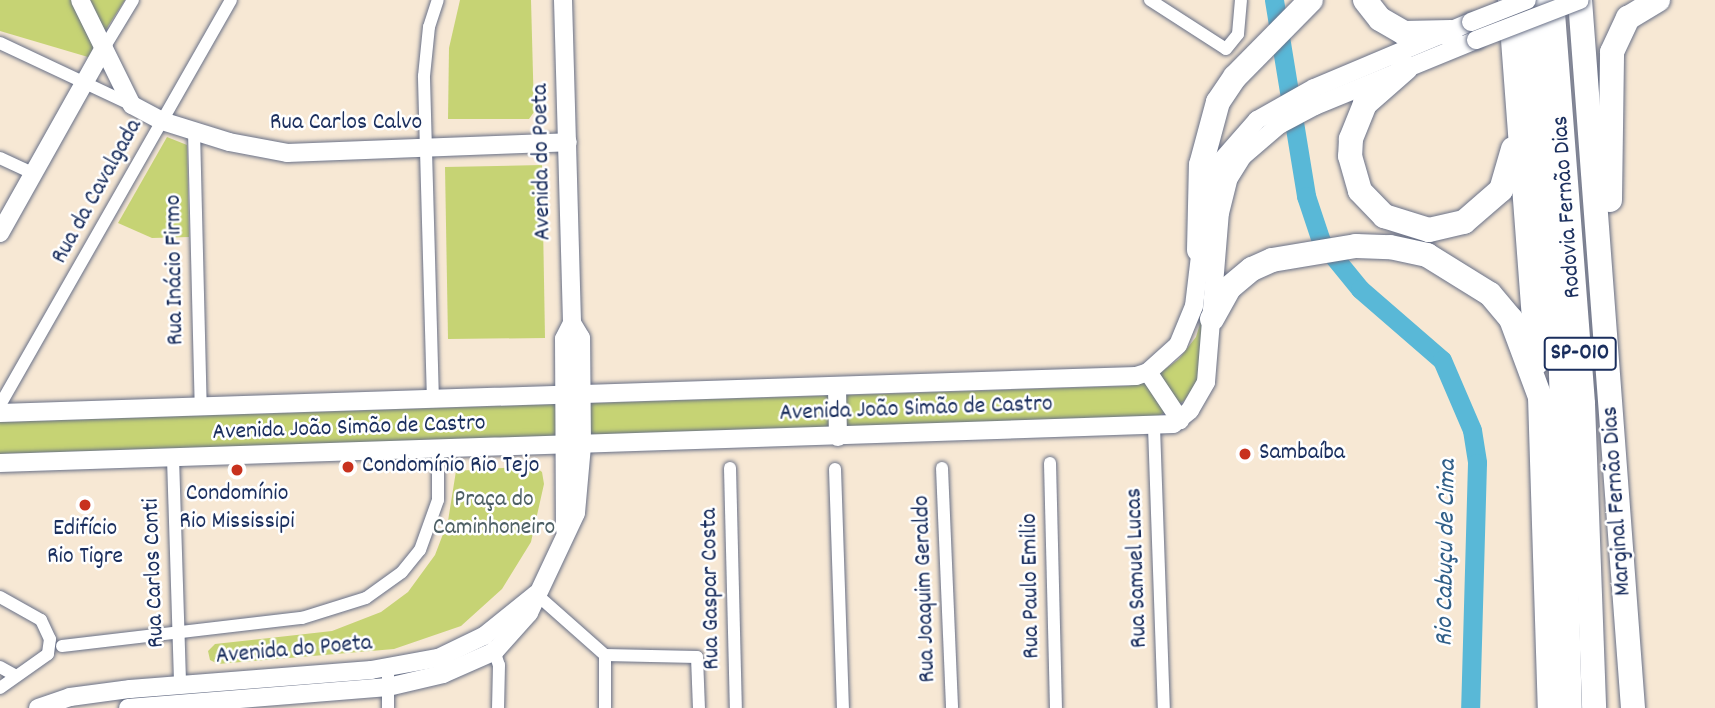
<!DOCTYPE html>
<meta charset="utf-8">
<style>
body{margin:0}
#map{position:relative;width:1715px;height:708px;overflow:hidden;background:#f7e8d4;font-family:Dekko,sans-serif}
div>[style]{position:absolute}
.green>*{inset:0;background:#c6d374}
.river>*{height:19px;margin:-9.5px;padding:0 9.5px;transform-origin:9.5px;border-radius:9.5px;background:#59b8d7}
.roads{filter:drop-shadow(0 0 2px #687087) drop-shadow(0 0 2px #687087)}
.street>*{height:12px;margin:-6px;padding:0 6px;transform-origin:6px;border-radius:6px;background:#fff}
.secondary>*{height:18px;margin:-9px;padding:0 9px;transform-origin:9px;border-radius:9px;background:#fff}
.highway>*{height:24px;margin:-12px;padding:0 12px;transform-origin:12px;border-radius:12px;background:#fff}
.bridges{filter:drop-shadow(0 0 2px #687087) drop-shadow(0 0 2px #687087)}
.secondary-bridge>*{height:18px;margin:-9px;padding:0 9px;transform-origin:9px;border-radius:9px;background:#fff}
.dots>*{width:19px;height:19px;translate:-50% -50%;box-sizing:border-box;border:4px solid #fff;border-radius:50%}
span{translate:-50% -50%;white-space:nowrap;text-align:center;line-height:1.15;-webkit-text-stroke:5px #fff;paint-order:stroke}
.shield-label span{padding:2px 5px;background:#fff;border:2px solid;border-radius:5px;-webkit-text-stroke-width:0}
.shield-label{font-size:23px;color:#1b2f5e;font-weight:700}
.street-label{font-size:24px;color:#1b2f5e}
.poi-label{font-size:24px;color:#1b2f5e}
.left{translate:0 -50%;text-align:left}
.park-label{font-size:24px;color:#4e6065}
.water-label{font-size:26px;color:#315f88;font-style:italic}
</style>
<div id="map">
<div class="green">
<div style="clip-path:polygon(0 0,125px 0,88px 57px,0 31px)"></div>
<div style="clip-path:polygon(460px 0,531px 0,534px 112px,529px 119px,448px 119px,449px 48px)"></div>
<div style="clip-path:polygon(167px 137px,187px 145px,189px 237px,152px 238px,118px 223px)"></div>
<div style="clip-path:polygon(542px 165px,545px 338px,448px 339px,445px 167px)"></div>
<div style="clip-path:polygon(1206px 304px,1199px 379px,1184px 401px,1155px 418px,0 454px,0 422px,1128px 386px,1152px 379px,1179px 359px,1196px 337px)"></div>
<div style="clip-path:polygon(534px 466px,542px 472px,544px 484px,531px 542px,502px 589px,461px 626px,394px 649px,218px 664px,210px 660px,208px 651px,215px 644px,332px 631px,381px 612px,408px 592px,435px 555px,448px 521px,456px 471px)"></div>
</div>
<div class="river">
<div style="left:1274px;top:0;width:199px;rotate:80.7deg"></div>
<div style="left:1306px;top:196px;width:47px;rotate:71.6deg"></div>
<div style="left:1321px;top:241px;width:62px;rotate:50.9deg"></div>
<div style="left:1360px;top:289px;width:108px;rotate:40.9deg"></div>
<div style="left:1442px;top:360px;width:76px;rotate:66.8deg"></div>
<div style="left:1472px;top:430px;width:33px;rotate:81deg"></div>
<div style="left:1477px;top:463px;width:245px;rotate:91.6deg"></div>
</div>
<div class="roads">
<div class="street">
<div style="left:1150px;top:0;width:90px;rotate:32.8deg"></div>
<div style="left:1226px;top:49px;width:19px;rotate:-51deg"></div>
<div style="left:1238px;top:34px;width:34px;rotate:-85deg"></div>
<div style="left:0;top:43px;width:146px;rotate:25.2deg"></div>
<div style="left:104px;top:48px;width:56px;rotate:-58.9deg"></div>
<div style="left:194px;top:131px;width:277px;rotate:88.6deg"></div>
<div style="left:0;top:158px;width:38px;rotate:25deg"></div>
<div style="left:433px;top:401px;width:325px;rotate:-91.6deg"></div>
<div style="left:424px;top:76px;width:49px;rotate:-84.2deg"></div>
<div style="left:429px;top:27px;width:28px;rotate:-72deg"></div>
<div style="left:0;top:405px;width:466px;rotate:-60.3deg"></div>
<div style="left:1154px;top:427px;width:281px;rotate:88deg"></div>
<div style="left:173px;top:458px;width:228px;rotate:88.2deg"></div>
<div style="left:1050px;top:463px;width:245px;rotate:88.6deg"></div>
<div style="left:730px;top:468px;width:240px;rotate:88.6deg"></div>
<div style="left:942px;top:468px;width:240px;rotate:87.6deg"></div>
<div style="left:835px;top:469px;width:239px;rotate:88.1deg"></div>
<div style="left:536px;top:594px;width:92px;rotate:41.5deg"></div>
<div style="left:605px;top:655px;width:92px;rotate:1.2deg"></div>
<div style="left:697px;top:657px;width:51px;rotate:87.8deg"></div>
<div style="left:0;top:597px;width:47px;rotate:29.3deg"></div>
<div style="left:41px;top:620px;width:21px;rotate:65deg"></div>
<div style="left:50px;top:639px;width:15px;rotate:98deg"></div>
<div style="left:48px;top:654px;width:59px;rotate:144.7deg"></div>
<div style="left:62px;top:646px;width:242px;rotate:-6.7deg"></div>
<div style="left:302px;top:618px;width:67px;rotate:-17.4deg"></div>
<div style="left:366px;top:598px;width:44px;rotate:-35.8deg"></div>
<div style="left:402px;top:572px;width:28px;rotate:-51deg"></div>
<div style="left:420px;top:550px;width:53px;rotate:-70.2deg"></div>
<div style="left:438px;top:500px;width:49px;rotate:-90deg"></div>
<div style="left:493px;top:647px;width:19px;rotate:72deg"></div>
<div style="left:499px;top:665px;width:43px;rotate:91.3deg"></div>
<div style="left:0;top:667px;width:18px;rotate:29deg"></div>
<div style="left:388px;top:708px;width:40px;rotate:-90deg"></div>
<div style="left:605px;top:708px;width:53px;rotate:-90deg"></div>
</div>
<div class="secondary">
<div style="left:80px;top:0;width:117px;rotate:63.7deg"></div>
<div style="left:132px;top:105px;width:34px;rotate:28deg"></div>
<div style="left:162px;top:121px;width:70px;rotate:17.4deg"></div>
<div style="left:229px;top:142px;width:59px;rotate:10.7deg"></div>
<div style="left:287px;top:153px;width:281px;rotate:-2.2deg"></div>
<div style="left:563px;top:0;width:323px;rotate:88.4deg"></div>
<div style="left:572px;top:323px;width:18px;rotate:117deg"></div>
<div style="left:564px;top:339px;width:191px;rotate:89.7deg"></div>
<div style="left:1208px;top:208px;width:51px;rotate:-73deg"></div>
<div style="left:1223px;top:159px;width:52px;rotate:-48.9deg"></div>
<div style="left:1257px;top:120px;width:65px;rotate:-29.3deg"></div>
<div style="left:1314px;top:88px;width:170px;rotate:-22.8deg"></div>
<div style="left:0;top:233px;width:212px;rotate:-60.7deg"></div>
<div style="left:1148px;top:372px;width:58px;rotate:56.3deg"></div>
<div style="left:837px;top:388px;width:49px;rotate:88.8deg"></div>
<div style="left:0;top:413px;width:1137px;rotate:-1.87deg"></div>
<div style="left:1136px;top:376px;width:13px;rotate:-18deg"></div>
<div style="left:1148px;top:372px;width:40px;rotate:-42deg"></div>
<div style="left:1178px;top:345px;width:42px;rotate:-67.7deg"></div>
<div style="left:1194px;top:306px;width:67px;rotate:-83.2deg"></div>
<div style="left:0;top:463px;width:1174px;rotate:-1.9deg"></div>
<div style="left:1173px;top:424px;width:22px;rotate:-39deg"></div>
<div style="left:1190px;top:410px;width:32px;rotate:-60deg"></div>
<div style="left:1206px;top:382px;width:170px;rotate:-85.3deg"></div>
<div style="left:1220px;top:213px;width:36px;rotate:-76deg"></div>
<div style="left:1229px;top:178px;width:26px;rotate:-58deg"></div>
<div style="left:1243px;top:156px;width:48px;rotate:-40.7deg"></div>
<div style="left:1279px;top:125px;width:41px;rotate:-27.8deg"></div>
<div style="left:1315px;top:106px;width:174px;rotate:-22.3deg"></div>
<div style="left:38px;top:708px;width:34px;rotate:-19deg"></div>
<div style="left:70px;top:697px;width:61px;rotate:-7.6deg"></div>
<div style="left:130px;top:689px;width:242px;rotate:-4.5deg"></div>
<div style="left:371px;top:670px;width:68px;rotate:-10.2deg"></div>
<div style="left:438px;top:658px;width:51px;rotate:-25.6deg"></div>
<div style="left:484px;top:636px;width:67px;rotate:-38.9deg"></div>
<div style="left:128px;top:708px;width:261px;rotate:-4.6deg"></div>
<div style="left:388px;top:687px;width:57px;rotate:-13.3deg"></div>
<div style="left:443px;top:674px;width:57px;rotate:-23.9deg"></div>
<div style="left:495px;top:651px;width:51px;rotate:-48.2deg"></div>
<div style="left:529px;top:613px;width:110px;rotate:-64.8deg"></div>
<div style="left:576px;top:513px;width:67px;rotate:-84.9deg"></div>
<div style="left:582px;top:446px;width:108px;rotate:-90.5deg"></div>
<div style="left:581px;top:338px;width:17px;rotate:-121deg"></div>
</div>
<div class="highway">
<div style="left:1365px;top:0;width:24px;rotate:52deg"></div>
<div style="left:1380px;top:19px;width:28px;rotate:30deg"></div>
<div style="left:1404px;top:33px;width:47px;rotate:-1.2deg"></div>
<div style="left:1510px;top:0;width:363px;rotate:85.7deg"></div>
<div style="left:1533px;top:0;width:375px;rotate:85.7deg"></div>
<div style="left:1561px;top:374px;width:334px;rotate:88.5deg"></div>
<div style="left:1552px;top:0;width:405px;rotate:85.6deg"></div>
<div style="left:1583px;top:404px;width:304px;rotate:87.9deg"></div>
<div style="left:1580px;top:0;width:710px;rotate:85.72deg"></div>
<div style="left:1406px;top:68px;width:55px;rotate:138.7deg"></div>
<div style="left:1365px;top:104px;width:38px;rotate:112deg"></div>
<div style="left:1351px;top:139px;width:17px;rotate:93deg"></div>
<div style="left:1350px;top:156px;width:36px;rotate:74deg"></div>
<div style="left:1360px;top:191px;width:35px;rotate:46deg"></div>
<div style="left:1384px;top:216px;width:47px;rotate:17.3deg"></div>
<div style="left:1429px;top:230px;width:36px;rotate:-13deg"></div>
<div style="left:1464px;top:222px;width:49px;rotate:-40.9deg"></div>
<div style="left:1501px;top:190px;width:43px;rotate:-73.7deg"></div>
<div style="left:1610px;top:200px;width:148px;rotate:-89.2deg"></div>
<div style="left:1612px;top:52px;width:38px;rotate:-65deg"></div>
<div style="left:1628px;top:18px;width:35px;rotate:-31deg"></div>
<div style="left:1199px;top:250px;width:85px;rotate:-88.7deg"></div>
<div style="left:1201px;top:165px;width:65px;rotate:-74.9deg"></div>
<div style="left:1218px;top:102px;width:30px;rotate:-56deg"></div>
<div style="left:1235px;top:77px;width:108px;rotate:-45.4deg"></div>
<div style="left:1212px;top:319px;width:35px;rotate:-61deg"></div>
<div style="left:1229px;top:288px;width:30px;rotate:-40deg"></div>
<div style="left:1252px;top:269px;width:22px;rotate:-24deg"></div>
<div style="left:1272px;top:260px;width:85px;rotate:-9.5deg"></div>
<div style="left:1356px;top:246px;width:34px;rotate:2deg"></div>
<div style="left:1390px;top:247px;width:38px;rotate:12deg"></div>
<div style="left:1427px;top:255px;width:74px;rotate:31.8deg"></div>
<div style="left:1490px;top:294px;width:33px;rotate:50deg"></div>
<div style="left:1511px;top:319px;width:83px;rotate:69.6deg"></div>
<div style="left:1540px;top:397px;width:311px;rotate:88.2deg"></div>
</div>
</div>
<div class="bridges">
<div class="secondary-bridge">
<div style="left:1471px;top:22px;width:60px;rotate:-21.4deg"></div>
<div style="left:1476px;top:40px;width:111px;rotate:-21deg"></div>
</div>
</div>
<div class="dots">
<div style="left:1245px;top:454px;background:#c8321e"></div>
<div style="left:348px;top:467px;background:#c8321e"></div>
<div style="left:237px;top:470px;background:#c8321e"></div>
<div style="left:85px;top:505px;background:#c8321e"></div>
</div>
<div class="shield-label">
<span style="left:1580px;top:354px">SP-010</span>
</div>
<div class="street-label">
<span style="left:346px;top:124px">Rua Carlos Calvo</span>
<span style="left:543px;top:162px;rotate:-91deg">Avenida do Poeta</span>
<span style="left:98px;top:192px;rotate:-61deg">Rua da Cavalgada</span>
<span style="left:1568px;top:207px;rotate:-94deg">Rodovia Fernão Dias</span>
<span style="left:176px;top:270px;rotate:-91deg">Rua Inácio Firmo</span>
<span style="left:916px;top:410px;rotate:-2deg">Avenida João Simão de Castro</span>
<span style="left:349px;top:429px;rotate:-2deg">Avenida João Simão de Castro</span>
<span style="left:1618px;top:501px;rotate:-94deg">Marginal Fernão Dias</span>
<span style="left:1138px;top:568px;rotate:-92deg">Rua Samuel Lucas</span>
<span style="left:155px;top:573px;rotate:-92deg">Rua Carlos Conti</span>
<span style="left:1032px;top:586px;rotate:-91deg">Rua Paulo Emilio</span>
<span style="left:712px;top:589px;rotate:-91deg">Rua Gaspar Costa</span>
<span style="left:926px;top:589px;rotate:-92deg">Rua Joaquim Geraldo</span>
<span style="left:294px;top:651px;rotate:-5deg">Avenida do Poeta</span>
</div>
<div class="poi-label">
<span class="left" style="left:1259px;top:454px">Sambaíba</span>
<span class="left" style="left:362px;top:467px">Condomínio Rio Tejo</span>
<span style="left:237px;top:509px">Condomínio<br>Rio Mississipi</span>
<span style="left:85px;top:544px">Edifício<br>Rio Tigre</span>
</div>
<div class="park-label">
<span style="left:494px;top:515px">Praça do<br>Caminhoneiro</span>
</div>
<div class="water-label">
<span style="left:1447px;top:553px;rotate:-89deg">Rio Cabuçu de Cima</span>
</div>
</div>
